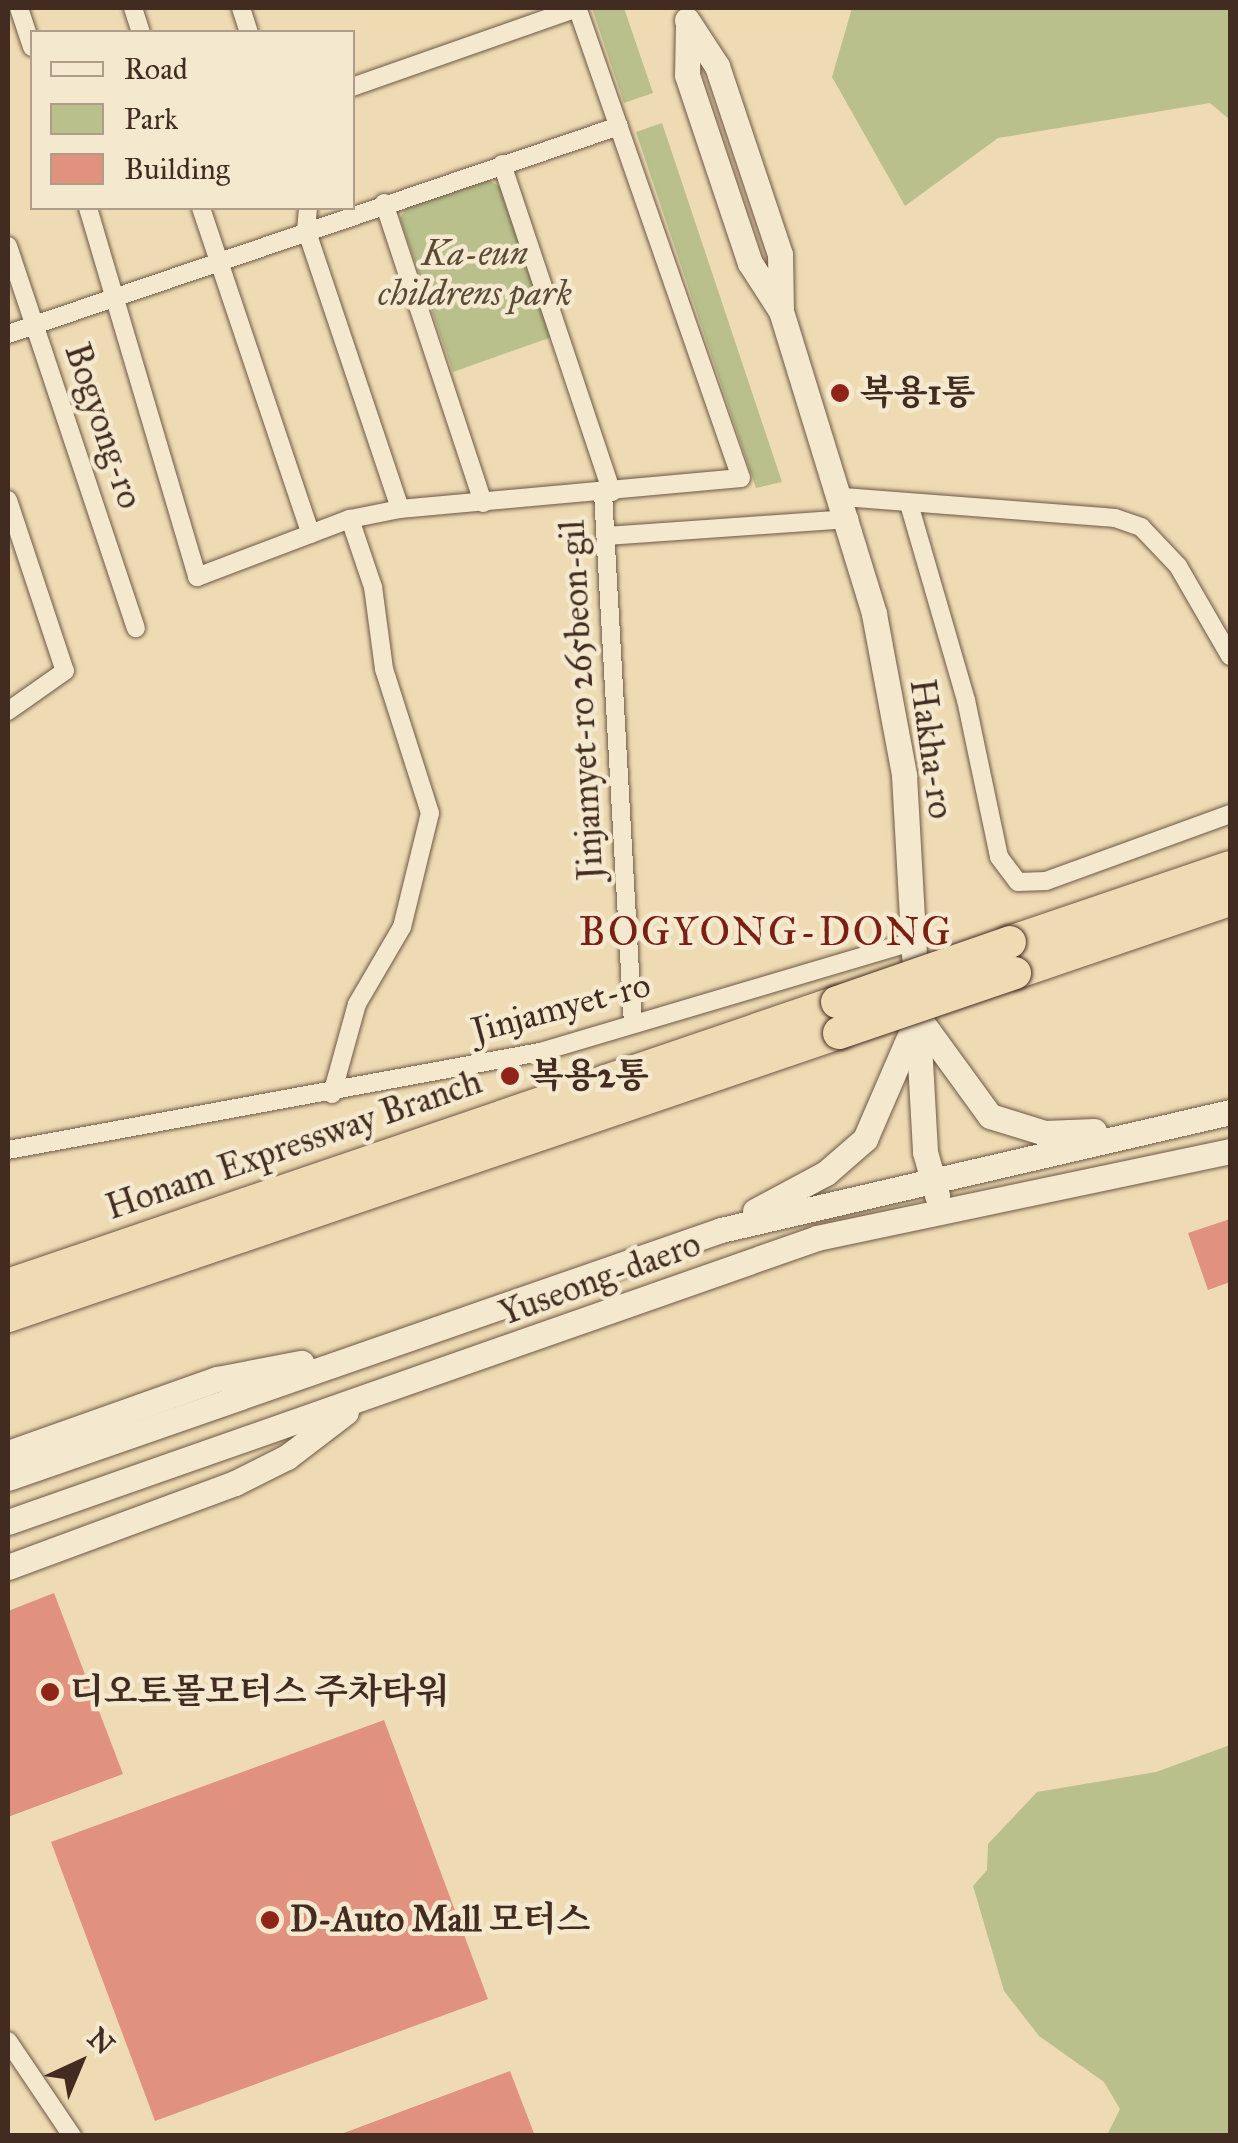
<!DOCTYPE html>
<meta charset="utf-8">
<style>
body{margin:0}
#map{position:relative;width:1238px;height:2143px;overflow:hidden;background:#eedbb3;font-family:"IM FELL Great Primer","Noto Serif KR",serif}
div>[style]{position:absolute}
.green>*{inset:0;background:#b9c08c}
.building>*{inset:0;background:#e1927f}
.roads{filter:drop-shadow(0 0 2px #6d5846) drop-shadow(0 0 2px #6d5846)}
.street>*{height:18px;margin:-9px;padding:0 9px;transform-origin:9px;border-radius:9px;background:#f4e8ce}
.secondary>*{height:25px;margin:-12.5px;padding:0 12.5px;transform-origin:12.5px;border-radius:12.5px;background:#f4e8ce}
.highway>*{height:32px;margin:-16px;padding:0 16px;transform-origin:16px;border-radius:16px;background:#eedbb3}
.bridges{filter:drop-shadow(0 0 2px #422c21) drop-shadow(0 0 2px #422c21)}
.highway-bridge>*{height:32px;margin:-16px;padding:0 16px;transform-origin:16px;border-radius:16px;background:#eedbb3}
.dots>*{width:28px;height:28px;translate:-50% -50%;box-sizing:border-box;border:5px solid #f4e8ce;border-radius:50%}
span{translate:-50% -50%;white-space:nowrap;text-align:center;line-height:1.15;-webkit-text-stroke:9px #f4e8ce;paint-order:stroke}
.park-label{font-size:35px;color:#5a4a36;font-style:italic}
.poi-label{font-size:35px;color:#422c21;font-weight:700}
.left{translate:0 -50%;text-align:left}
.street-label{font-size:35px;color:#422c21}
.quarter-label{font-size:40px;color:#7a1f14;letter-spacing:2.5px}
.frame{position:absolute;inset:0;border:10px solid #422c21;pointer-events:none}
.legend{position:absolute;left:30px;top:30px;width:325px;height:180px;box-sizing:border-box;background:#f4e8ce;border:2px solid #ad9d89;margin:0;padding:12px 18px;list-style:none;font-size:30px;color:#422c21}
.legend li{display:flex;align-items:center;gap:20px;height:50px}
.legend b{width:50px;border:2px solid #ad9d89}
.north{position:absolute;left:30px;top:2013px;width:100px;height:100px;-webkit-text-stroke:8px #f4e8ce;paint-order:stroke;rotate:44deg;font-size:28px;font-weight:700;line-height:40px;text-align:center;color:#422c21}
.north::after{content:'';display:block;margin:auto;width:35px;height:45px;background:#422c21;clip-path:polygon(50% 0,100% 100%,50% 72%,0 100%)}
</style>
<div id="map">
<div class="green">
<div style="clip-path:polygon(592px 8px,624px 8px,653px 93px,624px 103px)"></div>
<div style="clip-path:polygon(852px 8px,1230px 8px,1230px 120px,1210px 103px,998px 138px,905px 206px,832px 77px)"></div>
<div style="clip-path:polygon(662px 123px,782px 482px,756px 488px,636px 132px)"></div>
<div style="clip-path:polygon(486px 178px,500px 187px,552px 337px,453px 372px,400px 218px,407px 206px)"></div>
<div style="clip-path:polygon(1230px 1745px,1230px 2135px,1107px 2135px,1120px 2109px,1104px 2082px,1039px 2036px,1004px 1991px,973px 1886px,987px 1870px,988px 1844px,1037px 1792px,1156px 1772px)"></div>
</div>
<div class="building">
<div style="clip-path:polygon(1230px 1219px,1230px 1282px,1208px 1290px,1188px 1233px)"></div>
<div style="clip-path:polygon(54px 1593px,123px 1774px,8px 1817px,8px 1611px)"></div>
<div style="clip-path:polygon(384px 1720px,488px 1999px,155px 2121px,51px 1842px)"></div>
<div style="clip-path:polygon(510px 2071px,535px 2136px,341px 2136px,341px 2134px)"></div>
</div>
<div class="roads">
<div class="street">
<div style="left:19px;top:8px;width:41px;rotate:71.6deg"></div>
<div style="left:133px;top:8px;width:25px;rotate:72deg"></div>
<div style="left:241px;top:8px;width:25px;rotate:72deg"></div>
<div style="left:352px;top:87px;width:238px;rotate:-19.3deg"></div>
<div style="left:502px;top:164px;width:346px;rotate:71.5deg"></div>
<div style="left:384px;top:203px;width:316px;rotate:71.7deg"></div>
<div style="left:88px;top:208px;width:385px;rotate:73.5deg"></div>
<div style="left:197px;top:577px;width:164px;rotate:-20.8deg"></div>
<div style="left:350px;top:519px;width:51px;rotate:-11.3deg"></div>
<div style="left:400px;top:509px;width:342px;rotate:-5.2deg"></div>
<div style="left:741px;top:478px;width:498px;rotate:-109.2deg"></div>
<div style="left:201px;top:208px;width:344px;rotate:71.4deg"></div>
<div style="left:308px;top:208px;width:21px;rotate:95deg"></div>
<div style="left:306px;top:229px;width:295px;rotate:71.4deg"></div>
<div style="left:8px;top:246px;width:403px;rotate:71.5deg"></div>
<div style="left:8px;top:334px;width:645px;rotate:-18.8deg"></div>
<div style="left:603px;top:493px;width:532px;rotate:86.77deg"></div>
<div style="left:843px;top:497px;width:273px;rotate:4.4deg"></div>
<div style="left:1115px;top:518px;width:28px;rotate:19deg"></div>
<div style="left:1141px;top:527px;width:54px;rotate:46.5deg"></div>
<div style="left:1178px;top:566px;width:104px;rotate:60deg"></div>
<div style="left:8px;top:500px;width:180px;rotate:71.6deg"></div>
<div style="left:65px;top:671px;width:70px;rotate:144.9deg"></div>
<div style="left:909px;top:504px;width:204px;rotate:73.8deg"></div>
<div style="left:966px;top:700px;width:160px;rotate:78.1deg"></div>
<div style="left:999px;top:857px;width:31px;rotate:53deg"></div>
<div style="left:1018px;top:882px;width:28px;rotate:-2deg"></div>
<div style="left:1046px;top:881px;width:196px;rotate:-20deg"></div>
<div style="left:606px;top:536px;width:244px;rotate:-4deg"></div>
<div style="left:332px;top:1094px;width:93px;rotate:-74.5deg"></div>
<div style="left:357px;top:1004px;width:89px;rotate:-59.7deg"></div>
<div style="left:402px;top:927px;width:117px;rotate:-76.2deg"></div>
<div style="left:430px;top:813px;width:151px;rotate:-107.7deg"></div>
<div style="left:384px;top:669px;width:83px;rotate:-97.6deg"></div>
<div style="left:373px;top:587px;width:72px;rotate:-108.7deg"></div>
<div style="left:8px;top:1150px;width:541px;rotate:-10.44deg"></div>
<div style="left:540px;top:1052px;width:394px;rotate:-16.5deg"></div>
<div style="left:8px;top:2041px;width:115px;rotate:56deg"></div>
</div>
<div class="secondary">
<div style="left:687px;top:20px;width:55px;rotate:56.9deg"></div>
<div style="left:717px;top:66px;width:198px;rotate:71.5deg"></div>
<div style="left:780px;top:254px;width:57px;rotate:89deg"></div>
<div style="left:688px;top:24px;width:51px;rotate:91.1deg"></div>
<div style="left:687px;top:75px;width:198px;rotate:71.5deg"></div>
<div style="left:750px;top:263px;width:57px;rotate:57.1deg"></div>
<div style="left:781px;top:311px;width:317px;rotate:72.9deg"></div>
<div style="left:874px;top:614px;width:164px;rotate:79.4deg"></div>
<div style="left:904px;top:775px;width:378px;rotate:86.8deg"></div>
<div style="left:925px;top:1152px;width:45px;rotate:74.4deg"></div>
<div style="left:918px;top:1017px;width:122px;rotate:54deg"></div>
<div style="left:990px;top:1116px;width:58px;rotate:17.2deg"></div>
<div style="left:1045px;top:1133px;width:49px;rotate:-2.3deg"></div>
<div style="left:755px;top:1211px;width:81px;rotate:-28.2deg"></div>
<div style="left:826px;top:1173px;width:52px;rotate:-41.1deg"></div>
<div style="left:865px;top:1139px;width:129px;rotate:-66.6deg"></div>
<div style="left:8px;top:1453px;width:222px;rotate:-19.5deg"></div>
<div style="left:217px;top:1379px;width:86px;rotate:-10.8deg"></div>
<div style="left:8px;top:1478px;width:755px;rotate:-19.18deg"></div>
<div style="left:721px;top:1230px;width:522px;rotate:-13.05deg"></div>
<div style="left:8px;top:1522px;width:857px;rotate:-19.34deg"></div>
<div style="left:817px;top:1238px;width:422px;rotate:-11.9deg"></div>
<div style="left:8px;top:1567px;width:242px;rotate:-20.3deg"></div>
<div style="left:235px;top:1483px;width:58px;rotate:-26.6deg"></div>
<div style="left:287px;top:1457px;width:74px;rotate:-37.3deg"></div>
</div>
<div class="highway">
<div style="left:1010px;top:942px;width:232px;rotate:-18.8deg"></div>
<div style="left:1015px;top:973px;width:227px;rotate:-18.8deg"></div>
<div style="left:8px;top:1285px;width:876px;rotate:-18.85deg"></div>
<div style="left:8px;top:1316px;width:878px;rotate:-18.81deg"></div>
</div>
</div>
<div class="bridges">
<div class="highway-bridge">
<div style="left:837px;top:1002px;width:183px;rotate:-19.1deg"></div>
<div style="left:839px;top:1033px;width:186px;rotate:-18.8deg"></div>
</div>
</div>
<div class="dots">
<div style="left:840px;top:393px;background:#8f2418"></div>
<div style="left:510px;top:1076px;background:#8f2418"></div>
<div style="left:50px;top:1692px;background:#8f2418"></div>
<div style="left:270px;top:1920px;background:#8f2418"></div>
</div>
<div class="park-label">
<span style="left:475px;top:274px">Ka-eun<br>childrens park</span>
</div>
<div class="poi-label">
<span class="left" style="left:860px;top:393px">복용1통</span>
<span class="left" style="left:530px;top:1076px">복용2통</span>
<span class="left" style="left:70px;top:1692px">디오토몰모터스 주차타워</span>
<span class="left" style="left:290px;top:1920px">D-Auto Mall 모터스</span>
</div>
<div class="street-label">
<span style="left:103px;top:426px;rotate:71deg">Bogyong-ro</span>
<span style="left:582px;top:700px;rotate:-93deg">Jinjamyet-ro 265beon-gil</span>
<span style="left:931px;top:749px;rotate:82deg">Hakha-ro</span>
<span style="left:561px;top:1008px;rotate:-15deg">Jinjamyet-ro</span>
<span style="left:294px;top:1145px;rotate:-19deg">Honam Expressway Branch</span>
<span style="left:600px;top:1279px;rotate:-20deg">Yuseong-daero</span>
</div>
<div class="quarter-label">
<span style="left:766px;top:932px">BOGYONG-DONG</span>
</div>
<div class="frame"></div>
<ul class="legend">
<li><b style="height:12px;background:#f4e8ce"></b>Road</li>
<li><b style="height:28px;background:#b9c08c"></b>Park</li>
<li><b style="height:28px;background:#e1927f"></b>Building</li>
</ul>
<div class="north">N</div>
</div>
